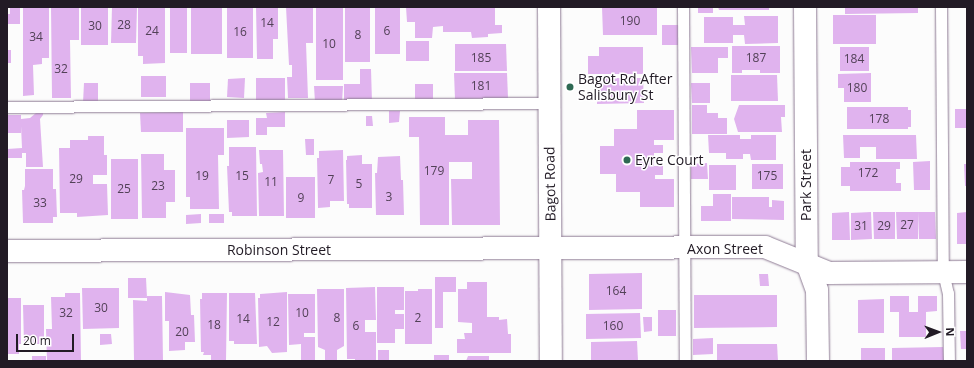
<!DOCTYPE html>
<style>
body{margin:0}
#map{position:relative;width:974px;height:368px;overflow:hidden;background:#fcfcfc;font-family:"Open Sans",sans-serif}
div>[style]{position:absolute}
.building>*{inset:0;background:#e0b3ee}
.roads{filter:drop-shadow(0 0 1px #8e7b94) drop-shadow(0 0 1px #8e7b94)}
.service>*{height:11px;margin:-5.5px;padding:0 5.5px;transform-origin:5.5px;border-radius:5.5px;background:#fff}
.minor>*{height:22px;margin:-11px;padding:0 11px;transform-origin:11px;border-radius:11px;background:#fff}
.secondary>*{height:22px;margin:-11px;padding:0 11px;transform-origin:11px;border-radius:11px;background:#fff}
.dots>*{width:11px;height:11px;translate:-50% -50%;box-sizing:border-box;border:2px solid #fff;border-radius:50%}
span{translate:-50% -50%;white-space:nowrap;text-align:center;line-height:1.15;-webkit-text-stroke:3px #fff;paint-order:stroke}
.number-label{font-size:12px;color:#524157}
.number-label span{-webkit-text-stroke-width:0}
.poi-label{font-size:14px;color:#221b25}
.left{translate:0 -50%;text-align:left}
.street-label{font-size:14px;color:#221b25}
.frame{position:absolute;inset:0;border:8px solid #221b25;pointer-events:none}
.north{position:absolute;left:918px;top:312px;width:40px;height:40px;-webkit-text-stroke:3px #fff;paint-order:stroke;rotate:89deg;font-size:11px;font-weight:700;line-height:16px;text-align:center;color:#221b25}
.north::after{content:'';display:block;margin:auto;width:14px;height:18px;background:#221b25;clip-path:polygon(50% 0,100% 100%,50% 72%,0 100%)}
.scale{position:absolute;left:16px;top:334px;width:58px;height:18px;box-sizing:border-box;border:2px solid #221b25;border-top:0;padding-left:5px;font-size:12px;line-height:14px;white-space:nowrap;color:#221b25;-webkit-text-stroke:3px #fff;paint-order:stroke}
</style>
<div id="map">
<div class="building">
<div style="clip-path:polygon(10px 7px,20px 7px,20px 24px,7px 24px,7px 14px,10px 14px)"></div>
<div style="clip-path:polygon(23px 7px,49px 7px,49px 58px,42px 58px,42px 64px,33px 65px,34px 95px,23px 96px)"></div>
<div style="clip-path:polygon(51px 7px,79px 7px,79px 40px,70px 40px,71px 98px,52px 98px)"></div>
<div style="clip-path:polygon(81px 7px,108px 7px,108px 45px,81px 45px)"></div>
<div style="clip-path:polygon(112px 7px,137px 7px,136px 43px,111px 43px)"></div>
<div style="clip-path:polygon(138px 7px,165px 7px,165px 63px,143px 64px,143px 56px,138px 56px)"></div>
<div style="clip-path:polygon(170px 7px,187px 7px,187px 53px,170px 53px)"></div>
<div style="clip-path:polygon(191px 7px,222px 7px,222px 54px,191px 54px)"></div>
<div style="clip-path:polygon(227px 7px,253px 7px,253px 58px,227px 58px)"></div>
<div style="clip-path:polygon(256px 7px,278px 7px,278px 39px,273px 39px,273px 59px,257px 59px)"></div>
<div style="clip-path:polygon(286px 7px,313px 7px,313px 43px,306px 43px,308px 98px,288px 98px,287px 77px,292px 77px,292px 65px,289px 65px)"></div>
<div style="clip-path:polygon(316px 7px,343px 7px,343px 80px,316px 80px)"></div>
<div style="clip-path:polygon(345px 7px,370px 7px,370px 62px,345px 62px)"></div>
<div style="clip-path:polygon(375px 7px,400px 7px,400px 54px,375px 54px)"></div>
<div style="clip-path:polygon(406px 7px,495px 7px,495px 25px,502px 25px,502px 33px,488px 34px,488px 37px,472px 38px,471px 32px,443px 32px,443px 26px,433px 27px,432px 38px,415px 38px,415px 22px,407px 22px)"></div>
<div style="clip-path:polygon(602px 7px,657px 7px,657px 35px,603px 35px)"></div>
<div style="clip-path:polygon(698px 7px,713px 7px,713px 13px,698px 13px)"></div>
<div style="clip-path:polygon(718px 7px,769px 7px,769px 10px,719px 10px)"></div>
<div style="clip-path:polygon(845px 7px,918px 7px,918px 13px,845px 14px)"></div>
<div style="clip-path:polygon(833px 15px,876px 15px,876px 44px,833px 44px)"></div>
<div style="clip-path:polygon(744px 16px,778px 16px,778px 43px,745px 44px,744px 35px,733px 35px,733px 43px,704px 43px,704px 17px,733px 17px,733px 25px,745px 25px)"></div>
<div style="clip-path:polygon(662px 25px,679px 25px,679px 45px,662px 45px)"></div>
<div style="clip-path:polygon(406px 41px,429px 41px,429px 61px,406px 61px)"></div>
<div style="clip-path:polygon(455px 44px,506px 44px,507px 71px,455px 71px)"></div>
<div style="clip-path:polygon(732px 46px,780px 46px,780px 73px,760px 73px,760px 70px,742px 70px,742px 73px,732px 73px)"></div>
<div style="clip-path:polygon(599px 47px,643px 47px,643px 74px,588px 74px,588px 56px,599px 56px)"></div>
<div style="clip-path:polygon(691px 47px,728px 47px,728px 58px,718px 58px,718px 73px,692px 73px)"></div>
<div style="clip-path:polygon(840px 47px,869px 47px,869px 71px,840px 71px)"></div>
<div style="clip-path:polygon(7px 50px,11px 50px,11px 63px,7px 63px)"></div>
<div style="clip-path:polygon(360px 69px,371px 69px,372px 102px,344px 102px,344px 84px,360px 84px)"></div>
<div style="clip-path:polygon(454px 73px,507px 73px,508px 98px,455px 99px)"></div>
<div style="clip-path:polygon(871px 73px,871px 102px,844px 102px,844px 88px,838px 88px,838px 74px)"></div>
<div style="clip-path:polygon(731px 75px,777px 75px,778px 101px,731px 101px)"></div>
<div style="clip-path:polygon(141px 76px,166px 76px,166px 97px,141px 97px)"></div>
<div style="clip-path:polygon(245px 78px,244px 98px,227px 97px,228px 79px)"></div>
<div style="clip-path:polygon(256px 78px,285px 78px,285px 102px,256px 103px)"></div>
<div style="clip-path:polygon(597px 78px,643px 78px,644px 103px,597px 104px)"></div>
<div style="clip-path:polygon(84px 83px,98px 83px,98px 103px,83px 103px)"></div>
<div style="clip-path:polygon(190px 83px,210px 83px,210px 103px,190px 103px)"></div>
<div style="clip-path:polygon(691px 83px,710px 83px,710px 103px,692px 103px)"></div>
<div style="clip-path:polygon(415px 84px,433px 84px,433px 101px,415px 101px)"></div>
<div style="clip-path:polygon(314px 86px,343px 86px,342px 102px,315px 102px)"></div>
<div style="clip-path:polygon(692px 105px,707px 105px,707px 113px,718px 113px,718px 118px,727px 118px,727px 134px,692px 134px)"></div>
<div style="clip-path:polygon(739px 105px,785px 105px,785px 117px,781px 117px,782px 132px,738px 132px,734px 119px)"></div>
<div style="clip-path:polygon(847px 107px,908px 107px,908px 110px,911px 110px,911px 127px,908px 127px,908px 129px,847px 129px)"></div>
<div style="clip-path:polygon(955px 109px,967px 109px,967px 128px,955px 128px)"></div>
<div style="clip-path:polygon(637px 110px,674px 110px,674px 140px,654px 140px,654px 145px,663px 145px,663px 153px,654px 153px,654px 166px,663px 166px,663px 175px,655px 175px,655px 179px,674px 179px,674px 207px,640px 207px,640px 192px,616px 192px,616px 174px,600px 174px,600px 146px,614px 146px,614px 129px,637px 129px)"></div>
<div style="clip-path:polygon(389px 111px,400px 111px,399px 122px,389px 123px)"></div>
<div style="clip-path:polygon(43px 112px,43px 115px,40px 119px,43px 167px,26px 167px,26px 153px,22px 153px,22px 158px,7px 158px,7px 149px,22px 148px,21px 126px,21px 133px,7px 133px,7px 115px,21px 115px,21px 119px,30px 118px,36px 113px)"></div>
<div style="clip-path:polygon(183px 112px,183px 132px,141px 132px,140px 113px)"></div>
<div style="clip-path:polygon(285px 112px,285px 127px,267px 127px,267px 135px,256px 135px,256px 118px,267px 118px,266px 113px)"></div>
<div style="clip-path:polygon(366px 116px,372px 116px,373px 126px,366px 126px)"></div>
<div style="clip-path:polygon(409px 117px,445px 117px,445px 135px,468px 135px,468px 120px,499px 120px,500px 225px,452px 225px,451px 179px,472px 179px,472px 162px,449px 162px,449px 225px,420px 225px,419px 137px,409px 137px)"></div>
<div style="clip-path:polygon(227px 120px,249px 120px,249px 137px,227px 138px)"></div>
<div style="clip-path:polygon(186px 128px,224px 128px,224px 155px,218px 155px,219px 209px,190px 209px,190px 197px,186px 197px)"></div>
<div style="clip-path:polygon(708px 135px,740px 135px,740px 139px,751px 139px,751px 135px,776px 135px,776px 160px,751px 160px,750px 154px,743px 154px,743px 159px,726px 159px,726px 153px,709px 153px)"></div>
<div style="clip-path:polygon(843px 135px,916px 135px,917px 159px,876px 159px,876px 147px,860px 147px,860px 158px,844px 158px)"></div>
<div style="clip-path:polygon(88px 136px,104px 136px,104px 155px,107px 155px,107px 175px,93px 175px,93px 184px,107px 184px,108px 215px,77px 217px,77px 213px,60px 213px,59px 148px,70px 148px,70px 140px,88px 140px)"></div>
<div style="clip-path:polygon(305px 139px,314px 139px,314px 155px,306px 155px)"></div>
<div style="clip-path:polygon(229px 147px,256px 147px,257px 216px,232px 216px,232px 212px,229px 212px,227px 166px,229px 166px)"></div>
<div style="clip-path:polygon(259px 150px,283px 150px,284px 216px,259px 216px,258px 173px,263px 172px,262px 164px,260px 164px)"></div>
<div style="clip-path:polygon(343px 150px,344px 201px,330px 201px,330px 207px,318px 208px,317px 158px,319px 158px,319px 151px)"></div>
<div style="clip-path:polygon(141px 154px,164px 154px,164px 170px,175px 170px,175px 202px,166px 202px,166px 218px,142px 218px)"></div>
<div style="clip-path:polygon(362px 155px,362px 164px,372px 164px,372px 208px,349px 208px,349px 204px,347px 204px,346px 160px,347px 160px,347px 156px)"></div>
<div style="clip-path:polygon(400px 156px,401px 180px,403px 180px,404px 215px,376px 215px,375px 173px,377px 173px,378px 157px)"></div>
<div style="clip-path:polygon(111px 159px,138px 159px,138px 219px,111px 219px)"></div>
<div style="clip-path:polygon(930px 161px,930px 190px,914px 190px,913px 162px)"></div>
<div style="clip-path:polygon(850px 162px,900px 162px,900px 169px,896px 169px,896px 183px,901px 183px,901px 191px,850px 191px,850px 186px,841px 186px,841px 167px,850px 167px)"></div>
<div style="clip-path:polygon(707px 163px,708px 179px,691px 179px,691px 164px)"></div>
<div style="clip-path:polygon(752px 164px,783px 164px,783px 189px,752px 189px)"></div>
<div style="clip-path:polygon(964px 164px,967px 164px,967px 186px,965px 186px)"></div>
<div style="clip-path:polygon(709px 165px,736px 165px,736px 190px,709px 190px)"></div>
<div style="clip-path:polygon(25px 169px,53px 169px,53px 189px,56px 189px,57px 217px,53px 217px,53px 223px,23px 223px,22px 190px,24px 190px,25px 186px)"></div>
<div style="clip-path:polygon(286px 177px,315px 177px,315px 218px,286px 218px)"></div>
<div style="clip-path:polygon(713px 194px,731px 194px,731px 221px,701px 221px,701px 206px,713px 206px)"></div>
<div style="clip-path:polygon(732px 197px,769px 197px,769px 207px,772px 207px,772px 200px,784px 201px,784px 220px,732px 219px)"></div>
<div style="clip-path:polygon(849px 212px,850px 240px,832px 240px,832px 213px)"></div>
<div style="clip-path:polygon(871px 212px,872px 239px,851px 240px,851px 213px)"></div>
<div style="clip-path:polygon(873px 212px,895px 212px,895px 239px,874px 239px)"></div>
<div style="clip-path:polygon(896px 212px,918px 212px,918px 239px,897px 239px)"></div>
<div style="clip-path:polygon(918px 212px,935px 212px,936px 239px,919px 239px)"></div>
<div style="clip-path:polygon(967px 212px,967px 244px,957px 244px,957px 213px)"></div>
<div style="clip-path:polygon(201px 214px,201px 223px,186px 224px,186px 215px)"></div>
<div style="clip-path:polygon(209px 214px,224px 214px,224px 223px,209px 223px)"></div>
<div style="clip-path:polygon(642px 273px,642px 309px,589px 310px,589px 274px)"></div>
<div style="clip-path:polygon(759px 274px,768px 274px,769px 286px,760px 286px)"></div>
<div style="clip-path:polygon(435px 277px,456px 277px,456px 292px,443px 292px,443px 328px,435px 328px)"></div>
<div style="clip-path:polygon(128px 278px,146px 278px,147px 298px,128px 298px)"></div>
<div style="clip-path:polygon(467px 282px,487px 282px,487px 317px,499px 317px,499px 320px,507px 319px,508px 334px,511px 334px,511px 353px,457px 353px,457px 339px,465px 339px,464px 333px,472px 333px,472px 323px,458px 322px,458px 289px,467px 289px)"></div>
<div style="clip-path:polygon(375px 287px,376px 320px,365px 320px,365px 332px,376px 332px,376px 361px,355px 361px,355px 359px,347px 359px,346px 288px)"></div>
<div style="clip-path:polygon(377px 287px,404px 287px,404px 310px,395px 310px,395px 314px,404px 314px,404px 329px,395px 329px,395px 343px,377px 343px)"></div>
<div style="clip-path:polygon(82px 288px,119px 288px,119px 328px,83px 329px)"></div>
<div style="clip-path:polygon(317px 289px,344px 289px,344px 346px,337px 350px,337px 361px,325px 361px,325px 350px,318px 347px)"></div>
<div style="clip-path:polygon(418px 289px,432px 289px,432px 344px,405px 344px,405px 291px,418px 291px)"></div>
<div style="clip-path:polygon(165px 292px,190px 295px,191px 315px,194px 315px,195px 342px,185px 342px,185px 350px,169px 351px,169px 321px,165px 321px)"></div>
<div style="clip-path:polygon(287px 292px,287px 352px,272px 353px,267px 346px,259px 347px,258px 298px,260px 298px,260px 294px)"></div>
<div style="clip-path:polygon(65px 293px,80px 293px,81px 361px,47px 361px,46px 329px,52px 329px,51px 297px,65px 297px)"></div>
<div style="clip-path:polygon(202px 293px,227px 293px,226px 361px,211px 361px,211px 355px,203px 355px,204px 352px,201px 352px,200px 299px,202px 299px)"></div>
<div style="clip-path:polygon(229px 293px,255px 293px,257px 344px,234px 344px,234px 341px,229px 341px)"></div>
<div style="clip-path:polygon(288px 294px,315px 294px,315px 333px,304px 333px,304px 337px,315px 337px,315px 360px,301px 360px,301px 344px,289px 345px)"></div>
<div style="clip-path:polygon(694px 295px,777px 295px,777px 327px,694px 328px)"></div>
<div style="clip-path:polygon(147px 296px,162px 296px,163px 361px,134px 361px,133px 300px,147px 301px)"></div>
<div style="clip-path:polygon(890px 296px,909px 296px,909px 312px,918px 312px,918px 296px,937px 296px,937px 311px,926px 312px,926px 337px,899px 337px,899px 312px,890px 312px)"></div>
<div style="clip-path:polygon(7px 298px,21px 298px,21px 344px,19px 344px,19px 354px,7px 354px)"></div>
<div style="clip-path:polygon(884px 299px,884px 333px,858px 333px,858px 300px)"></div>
<div style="clip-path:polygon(23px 305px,44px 305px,44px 344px,24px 344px)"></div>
<div style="clip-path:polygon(658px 310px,676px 310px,676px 336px,658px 336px)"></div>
<div style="clip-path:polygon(640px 313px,641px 338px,586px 339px,586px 314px)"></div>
<div style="clip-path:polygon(643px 317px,652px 317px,652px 331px,644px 332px)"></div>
<div style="clip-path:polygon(960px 331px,967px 331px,967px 349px,961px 349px)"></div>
<div style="clip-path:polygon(100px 334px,111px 334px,112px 344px,100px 345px)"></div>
<div style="clip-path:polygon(713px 338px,713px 354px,693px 355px,693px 339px)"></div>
<div style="clip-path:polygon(637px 341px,638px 361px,591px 361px,591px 342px)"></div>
<div style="clip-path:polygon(717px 344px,777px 344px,778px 361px,717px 361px)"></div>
<div style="clip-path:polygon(943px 347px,944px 361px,892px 361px,892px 348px)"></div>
<div style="clip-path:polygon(861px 348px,885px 348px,885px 361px,861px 361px)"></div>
<div style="clip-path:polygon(378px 350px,389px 350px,389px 361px,378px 361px)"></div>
<div style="clip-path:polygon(434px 355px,449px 355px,449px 361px,434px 361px)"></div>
<div style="clip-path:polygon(32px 356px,46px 356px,46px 361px,32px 361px)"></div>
<div style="clip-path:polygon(468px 356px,489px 356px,489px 361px,466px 361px)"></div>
</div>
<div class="roads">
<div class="service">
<div style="left:683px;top:7px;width:354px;rotate:89.7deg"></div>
<div style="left:941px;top:7px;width:265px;rotate:89.6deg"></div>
<div style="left:943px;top:272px;width:22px;rotate:77deg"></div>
<div style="left:948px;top:293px;width:68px;rotate:89.2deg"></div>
<div style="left:7px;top:107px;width:542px;rotate:-0.42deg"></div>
</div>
<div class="minor">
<div style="left:805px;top:7px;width:256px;rotate:89.6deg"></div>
<div style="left:807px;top:263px;width:29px;rotate:70deg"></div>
<div style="left:817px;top:290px;width:71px;rotate:89.2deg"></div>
<div style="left:7px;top:251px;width:758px;rotate:-0.3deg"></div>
<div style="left:765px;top:247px;width:69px;rotate:22.1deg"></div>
<div style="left:829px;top:273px;width:138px;rotate:-0.4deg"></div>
</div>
<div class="secondary">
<div style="left:549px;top:7px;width:354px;rotate:89.7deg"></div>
</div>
</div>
<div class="dots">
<div style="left:570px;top:87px;background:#2e6953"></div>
<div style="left:627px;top:160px;background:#2e6953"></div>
</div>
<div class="number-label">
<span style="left:630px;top:21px">190</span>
<span style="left:267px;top:23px">14</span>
<span style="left:124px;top:25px">28</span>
<span style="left:95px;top:26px">30</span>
<span style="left:152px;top:31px">24</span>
<span style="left:387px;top:31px">6</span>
<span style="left:240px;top:32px">16</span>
<span style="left:358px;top:35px">8</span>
<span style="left:36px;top:37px">34</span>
<span style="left:329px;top:44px">10</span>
<span style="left:481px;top:58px">185</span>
<span style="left:756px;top:58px">187</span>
<span style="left:854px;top:59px">184</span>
<span style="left:61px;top:69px">32</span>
<span style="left:481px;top:86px">181</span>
<span style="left:857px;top:88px">180</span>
<span style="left:879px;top:119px">178</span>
<span style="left:434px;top:171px">179</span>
<span style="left:868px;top:173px">172</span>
<span style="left:202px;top:176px">19</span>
<span style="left:242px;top:176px">15</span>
<span style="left:767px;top:176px">175</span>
<span style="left:76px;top:179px">29</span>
<span style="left:331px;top:180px">7</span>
<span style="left:271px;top:182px">11</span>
<span style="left:359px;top:184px">5</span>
<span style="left:158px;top:186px">23</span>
<span style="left:124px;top:189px">25</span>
<span style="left:389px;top:197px">3</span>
<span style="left:301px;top:198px">9</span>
<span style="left:40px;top:203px">33</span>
<span style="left:907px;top:225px">27</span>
<span style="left:861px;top:226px">31</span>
<span style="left:884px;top:226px">29</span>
<span style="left:616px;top:291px">164</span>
<span style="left:101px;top:308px">30</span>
<span style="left:66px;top:313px">32</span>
<span style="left:302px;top:313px">10</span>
<span style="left:337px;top:318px">8</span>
<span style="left:418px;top:318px">2</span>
<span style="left:243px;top:319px">14</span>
<span style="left:273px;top:322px">12</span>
<span style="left:214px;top:325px">18</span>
<span style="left:356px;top:326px">6</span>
<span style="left:613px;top:326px">160</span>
<span style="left:182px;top:332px">20</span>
</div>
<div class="poi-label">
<span class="left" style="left:578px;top:87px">Bagot Rd After<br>Salisbury St</span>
<span class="left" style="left:635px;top:160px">Eyre Court</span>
</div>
<div class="street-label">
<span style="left:550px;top:184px;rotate:-91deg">Bagot Road</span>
<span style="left:806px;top:185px;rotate:-90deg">Park Street</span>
<span style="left:725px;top:249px">Axon Street</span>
<span style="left:279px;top:250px">Robinson Street</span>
</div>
<div class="frame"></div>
<div class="north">N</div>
<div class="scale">20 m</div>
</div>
